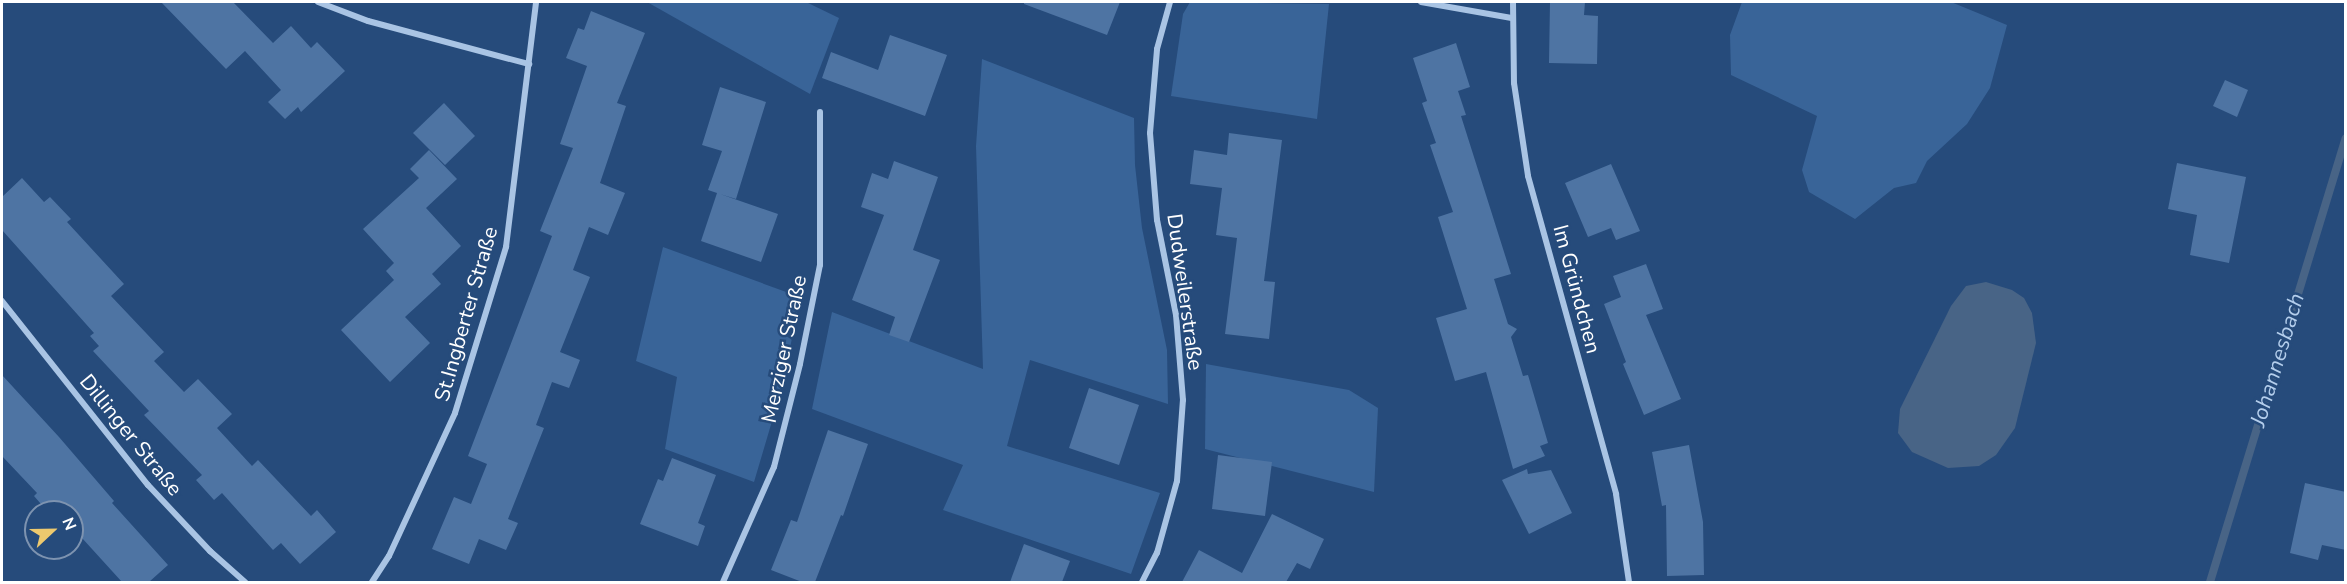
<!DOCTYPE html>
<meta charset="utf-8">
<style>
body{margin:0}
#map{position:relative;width:2347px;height:584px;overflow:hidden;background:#264b7b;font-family:"Nunito Sans",sans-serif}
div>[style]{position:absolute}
.green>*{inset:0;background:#396498}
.water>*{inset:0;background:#486486}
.stream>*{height:8px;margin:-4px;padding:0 4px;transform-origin:4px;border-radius:4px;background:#486486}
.building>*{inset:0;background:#4e74a3}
.street>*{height:6px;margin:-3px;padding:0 3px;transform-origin:3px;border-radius:3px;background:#a9c4e4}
span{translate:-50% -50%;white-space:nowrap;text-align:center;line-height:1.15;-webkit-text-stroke:5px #264b7b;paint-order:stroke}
.street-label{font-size:21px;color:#fff}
.water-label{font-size:22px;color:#b4ceec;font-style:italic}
.frame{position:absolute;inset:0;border:3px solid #fff;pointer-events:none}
.north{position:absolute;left:24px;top:500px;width:60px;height:60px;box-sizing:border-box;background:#264b7b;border:2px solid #7d93b0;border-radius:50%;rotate:68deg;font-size:16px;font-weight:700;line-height:24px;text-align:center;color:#fff}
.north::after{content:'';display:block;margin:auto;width:21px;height:27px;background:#edc96e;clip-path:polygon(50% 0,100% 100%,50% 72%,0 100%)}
</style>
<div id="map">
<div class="green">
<div style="clip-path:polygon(647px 2px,806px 2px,839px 18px,810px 94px)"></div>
<div style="clip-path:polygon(1190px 2px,1329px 4px,1317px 119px,1171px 96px,1183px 14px)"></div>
<div style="clip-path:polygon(1742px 2px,1951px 2px,2007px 25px,1990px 88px,1967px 124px,1927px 161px,1916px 183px,1894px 188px,1855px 219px,1809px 192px,1802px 170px,1817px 116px,1731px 75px,1730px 35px)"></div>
<div style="clip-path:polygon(982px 59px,1134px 118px,1135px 165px,1142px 228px,1167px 350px,1168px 404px,1030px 360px,1007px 446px,1160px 493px,1131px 574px,943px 510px,963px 465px,812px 409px,832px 312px,983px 369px,976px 146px)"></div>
<div style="clip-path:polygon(663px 247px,800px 297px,783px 384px,754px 482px,665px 449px,677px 377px,636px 361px)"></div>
<div style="clip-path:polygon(1206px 364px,1349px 390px,1378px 408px,1374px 492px,1205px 449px)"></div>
</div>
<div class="water">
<div style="clip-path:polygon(1986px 282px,2012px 290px,2024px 298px,2032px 313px,2036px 343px,2015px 428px,1996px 455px,1979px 466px,1948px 468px,1912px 452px,1898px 433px,1900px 409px,1951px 306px,1966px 286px)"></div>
</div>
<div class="stream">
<div style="left:2210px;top:582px;width:464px;rotate:-73deg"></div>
</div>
<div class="building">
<div style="clip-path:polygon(161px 2px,233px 2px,273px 43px,291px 26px,311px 48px,317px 42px,345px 71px,301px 112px,298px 107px,285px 119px,268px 102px,281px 90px,245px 51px,226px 69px)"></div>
<div style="clip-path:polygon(1024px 2px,1120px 2px,1107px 35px,1024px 4px)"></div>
<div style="clip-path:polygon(1550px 2px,1585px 2px,1584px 15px,1598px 16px,1597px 64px,1549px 63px)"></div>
<div style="clip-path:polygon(591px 11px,645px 33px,617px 103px,626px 106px,600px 183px,625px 193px,608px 235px,589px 227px,573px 270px,590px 277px,560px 352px,580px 360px,569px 388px,552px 382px,536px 425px,544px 428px,508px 519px,518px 523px,506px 550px,479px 539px,469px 564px,432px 549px,454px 497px,471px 504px,487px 464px,468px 456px,552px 236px,540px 231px,573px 148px,560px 144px,587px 66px,566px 58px,578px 28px,584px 30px)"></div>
<div style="clip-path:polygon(890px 35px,947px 55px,925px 116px,822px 78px,831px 52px,878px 70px)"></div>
<div style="clip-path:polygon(1456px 43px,1470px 87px,1458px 91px,1466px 115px,1461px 116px,1511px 274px,1494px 279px,1508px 324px,1517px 329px,1511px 337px,1523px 376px,1528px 375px,1548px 443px,1540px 446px,1545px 456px,1513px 469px,1486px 372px,1455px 381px,1436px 318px,1467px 309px,1438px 217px,1453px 212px,1430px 145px,1436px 143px,1422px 103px,1427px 101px,1413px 58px)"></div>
<div style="clip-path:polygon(2225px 80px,2248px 90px,2237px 117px,2213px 106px)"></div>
<div style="clip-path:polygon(720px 87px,766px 102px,736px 199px,720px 194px,778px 214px,761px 262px,701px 241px,717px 193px,708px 190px,722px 151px,702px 145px)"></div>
<div style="clip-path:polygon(444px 103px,475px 136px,445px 165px,413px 133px)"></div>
<div style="clip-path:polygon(1229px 133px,1282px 140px,1264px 281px,1275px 282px,1269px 339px,1225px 334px,1237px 238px,1216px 235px,1222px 188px,1190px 184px,1194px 150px,1227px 155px)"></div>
<div style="clip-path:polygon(429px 150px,457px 179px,426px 208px,461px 246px,432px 274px,441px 284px,405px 317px,430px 343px,390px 382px,341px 330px,394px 280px,386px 271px,394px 263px,363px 229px,419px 178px,410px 169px)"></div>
<div style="clip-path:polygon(894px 161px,938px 177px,913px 250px,940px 260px,909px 342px,889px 335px,895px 317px,852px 300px,884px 215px,861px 207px,872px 173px,888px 179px)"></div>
<div style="clip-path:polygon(2177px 163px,2246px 177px,2229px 263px,2190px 255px,2197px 215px,2168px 209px)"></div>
<div style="clip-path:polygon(1611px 164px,1640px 231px,1616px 240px,1611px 228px,1588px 237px,1565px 183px)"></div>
<div style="clip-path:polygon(22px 178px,44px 202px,50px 197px,71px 219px,67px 222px,124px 284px,111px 296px,164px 352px,154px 361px,184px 392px,198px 379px,232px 414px,217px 428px,252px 466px,258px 460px,311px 516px,317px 510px,336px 532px,300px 564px,281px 543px,273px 550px,222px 493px,214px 500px,196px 480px,202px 475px,144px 415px,149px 411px,93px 351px,99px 346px,90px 336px,94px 333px,2px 230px,2px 197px)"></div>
<div style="clip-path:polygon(1646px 264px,1663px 309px,1646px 315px,1681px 399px,1644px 415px,1623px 364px,1626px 362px,1604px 304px,1621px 297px,1613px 276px)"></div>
<div style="clip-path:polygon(2px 375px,59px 437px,114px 501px,112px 503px,168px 565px,149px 582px,122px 582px,72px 527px,72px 512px,48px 512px,34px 496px,37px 493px,2px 456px)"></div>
<div style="clip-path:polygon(1089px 388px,1139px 405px,1119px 465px,1069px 448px)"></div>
<div style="clip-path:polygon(828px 430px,868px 444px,843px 516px,841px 515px,815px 582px,802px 582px,771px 570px,791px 520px,797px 522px)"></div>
<div style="clip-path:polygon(1689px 445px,1703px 522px,1704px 575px,1667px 576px,1666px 505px,1662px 506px,1652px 452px)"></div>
<div style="clip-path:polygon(1218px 455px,1272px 462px,1265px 516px,1212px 509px)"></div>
<div style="clip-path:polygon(672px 458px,716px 475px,698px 523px,705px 526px,698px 546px,640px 524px,658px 479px,663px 481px)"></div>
<div style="clip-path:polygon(1527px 469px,1528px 474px,1551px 470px,1572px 513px,1529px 534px,1502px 480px)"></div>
<div style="clip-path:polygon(2305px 483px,2346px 492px,2346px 550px,2322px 545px,2318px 560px,2290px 553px)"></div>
<div style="clip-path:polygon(1272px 514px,1324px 539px,1310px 569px,1297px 563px,1286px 582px,1182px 582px,1199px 550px,1242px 573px)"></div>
<div style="clip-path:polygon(1024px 544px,1070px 561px,1062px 582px,1010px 582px)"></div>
</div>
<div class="street">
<div style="left:318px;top:2px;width:53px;rotate:20.8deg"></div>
<div style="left:368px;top:21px;width:167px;rotate:15deg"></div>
<div style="left:1421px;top:2px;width:92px;rotate:10deg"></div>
<div style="left:1513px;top:2px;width:81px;rotate:89.3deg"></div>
<div style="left:1514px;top:83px;width:94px;rotate:81.4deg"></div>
<div style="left:1528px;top:176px;width:330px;rotate:74.5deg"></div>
<div style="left:1616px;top:494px;width:89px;rotate:81.6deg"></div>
<div style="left:2px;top:301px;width:235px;rotate:51.6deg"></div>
<div style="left:148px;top:485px;width:91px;rotate:46.8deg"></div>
<div style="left:210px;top:551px;width:47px;rotate:41.5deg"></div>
<div style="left:372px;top:582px;width:31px;rotate:-57deg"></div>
<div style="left:389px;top:556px;width:157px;rotate:-65.2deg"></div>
<div style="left:455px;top:413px;width:174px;rotate:-72.9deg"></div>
<div style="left:506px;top:247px;width:247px;rotate:-83deg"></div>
<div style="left:723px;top:582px;width:126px;rotate:-66.1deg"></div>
<div style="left:774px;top:467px;width:106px;rotate:-75.8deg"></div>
<div style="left:800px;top:364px;width:101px;rotate:-78.6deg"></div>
<div style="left:820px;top:265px;width:153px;rotate:-90deg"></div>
<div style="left:1142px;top:582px;width:33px;rotate:-63deg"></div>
<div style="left:1157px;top:553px;width:75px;rotate:-74.5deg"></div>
<div style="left:1177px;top:481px;width:81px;rotate:-85.8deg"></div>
<div style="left:1183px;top:400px;width:85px;rotate:-94.7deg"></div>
<div style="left:1176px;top:315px;width:97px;rotate:-101.3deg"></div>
<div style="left:1157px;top:220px;width:87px;rotate:-94.6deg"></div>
<div style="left:1150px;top:133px;width:84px;rotate:-85.2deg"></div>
<div style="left:1157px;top:49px;width:49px;rotate:-74.5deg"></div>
</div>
<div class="street-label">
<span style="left:1577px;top:289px;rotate:75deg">Im Gründchen</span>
<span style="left:1185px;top:292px;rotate:82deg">Dudweilerstraße</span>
<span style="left:466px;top:314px;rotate:-74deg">St.Ingberter Straße</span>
<span style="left:784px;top:349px;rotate:-78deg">Merziger Straße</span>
<span style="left:131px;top:435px;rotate:51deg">Dillinger Straße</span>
</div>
<div class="water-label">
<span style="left:2278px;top:360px;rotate:-73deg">Johannesbach</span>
</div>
<div class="frame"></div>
<div class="north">N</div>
</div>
